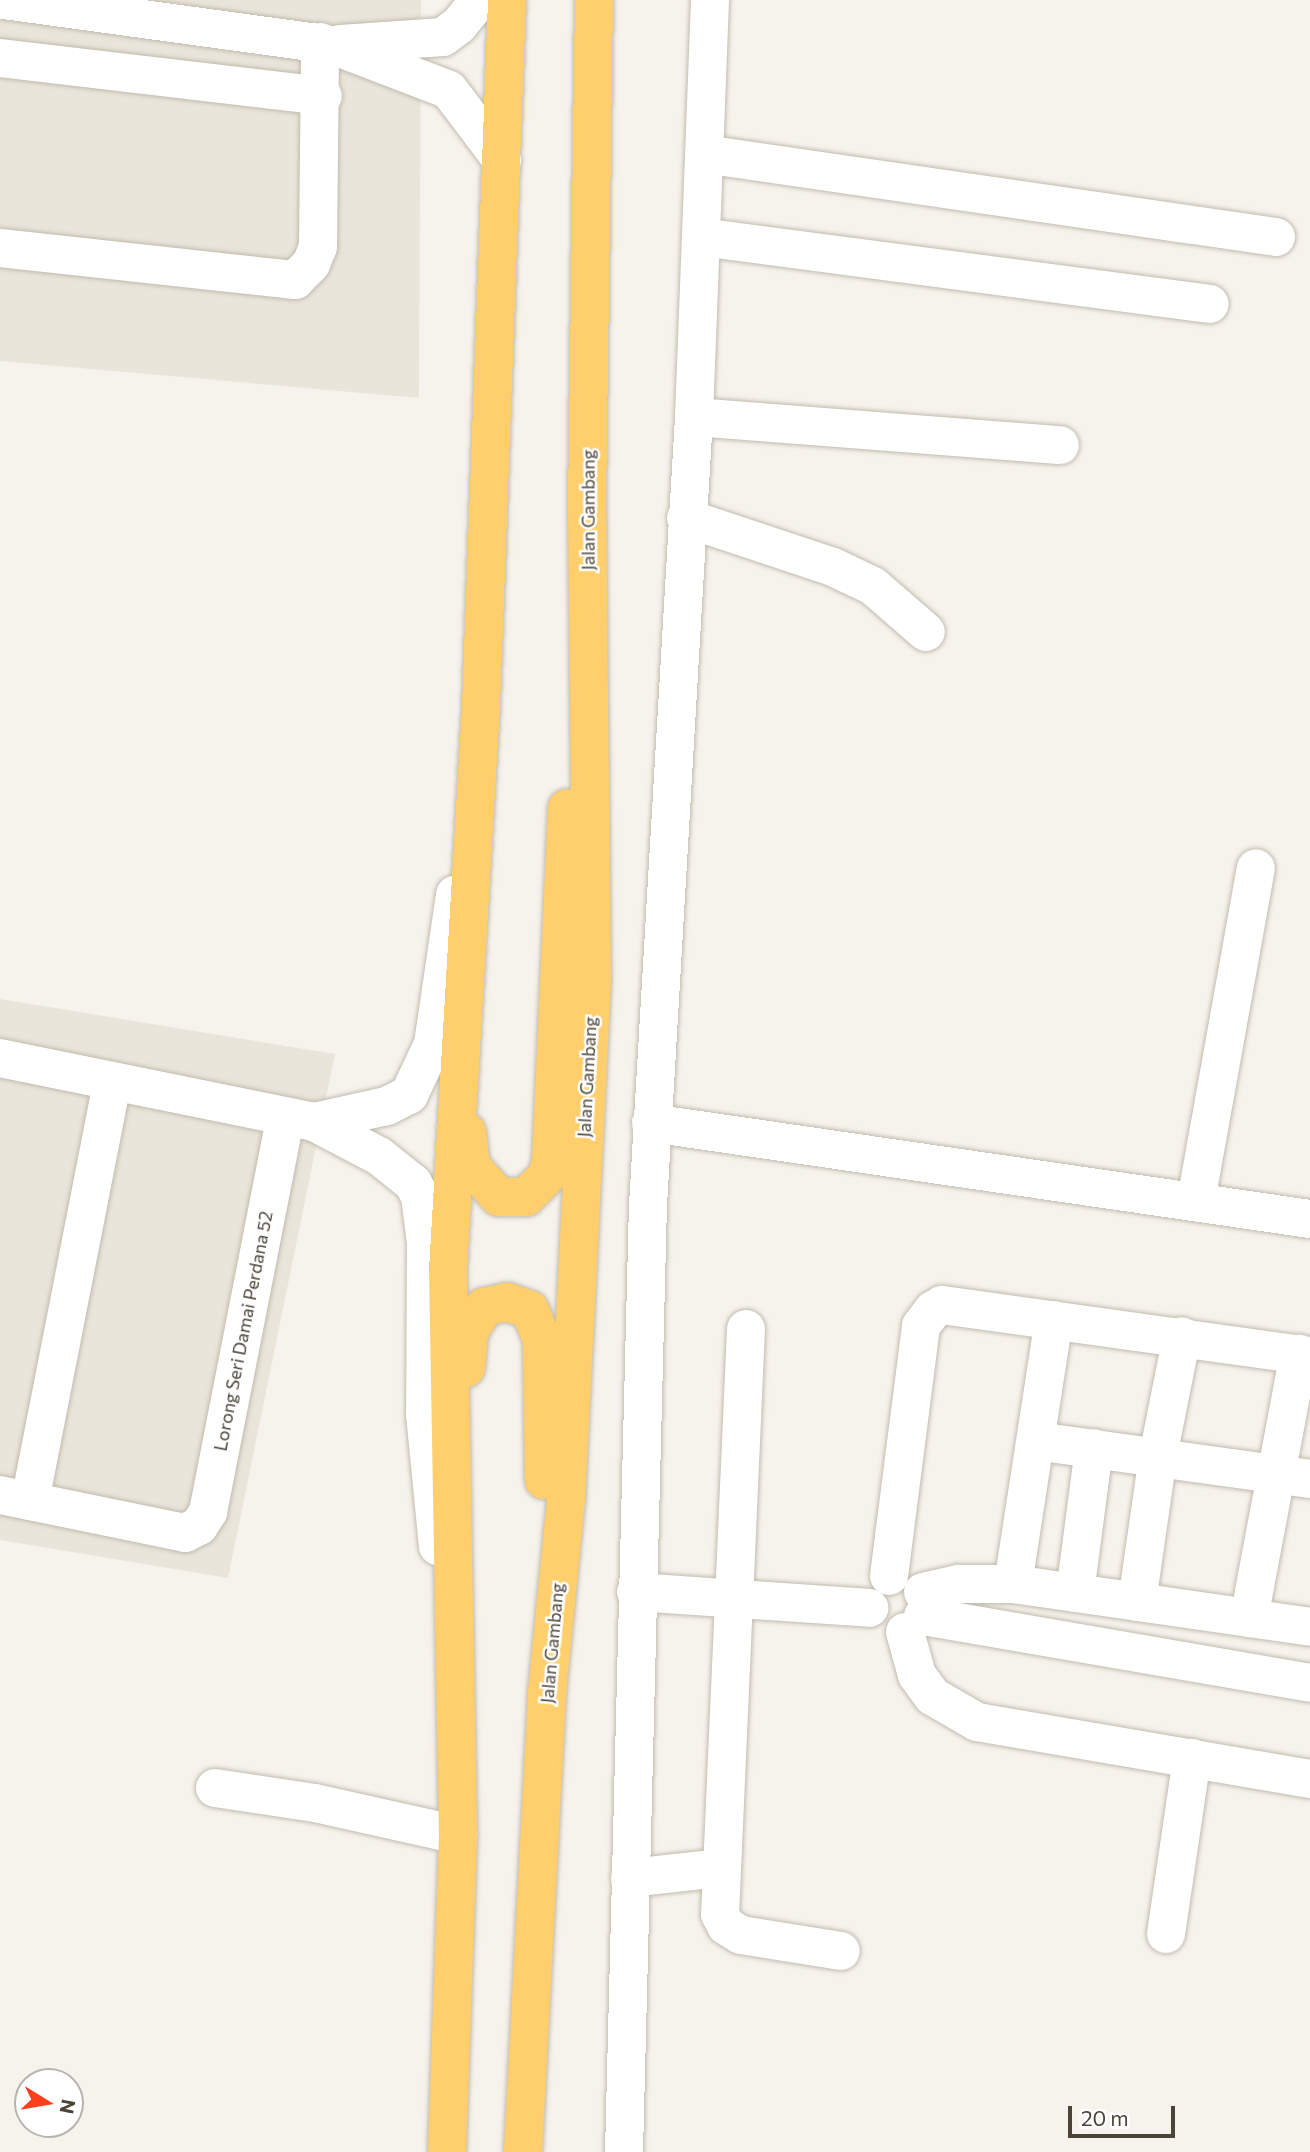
<!DOCTYPE html>
<style>
body{margin:0}
#map{position:relative;width:1310px;height:2152px;overflow:hidden;background:#f6f3ec;font-family:Commissioner,sans-serif}
div>[style]{position:absolute}
.residential>*{inset:0;background:#eae5da}
.roads{filter:drop-shadow(0 0 2px #c2bbae) drop-shadow(0 0 2px #c2bbae)}
.minor>*{height:38px;margin:-19px;padding:0 19px;transform-origin:19px;border-radius:19px;background:#fff}
.highway>*{height:38px;margin:-19px;padding:0 19px;transform-origin:19px;border-radius:19px;background:#ffcf6e}
span{translate:-50% -50%;white-space:nowrap;text-align:center;line-height:1.15;-webkit-text-stroke:5px #fff;paint-order:stroke}
.street-label{font-size:18px;color:#4b4439}
.north{position:absolute;left:14px;top:2068px;width:70px;height:70px;box-sizing:border-box;background:#fff;border:2px solid #b7b4b0;border-radius:50%;rotate:101deg;font-size:19px;font-weight:700;line-height:28px;text-align:center;color:#4b4439}
.north::after{content:'';display:block;margin:auto;width:24px;height:32px;background:#fc3f1d;clip-path:polygon(50% 0,100% 100%,50% 72%,0 100%)}
.scale{position:absolute;left:1068px;top:2106px;width:107px;height:32px;box-sizing:border-box;border:4px solid #4b4439;border-top:0;padding-left:9px;font-size:21px;line-height:24px;white-space:nowrap;color:#4b4439;-webkit-text-stroke:5px #fff;paint-order:stroke}
</style>
<div id="map">
<div class="residential">
<div style="clip-path:polygon(0 0,421px 0,419px 398px,0 361px)"></div>
<div style="clip-path:polygon(0 999px,335px 1054px,228px 1578px,0 1540px)"></div>
</div>
<div class="roads">
<div class="minor">
<div style="left:4px;top:0;width:331px;rotate:7.8deg"></div>
<div style="left:332px;top:45px;width:125px;rotate:21deg"></div>
<div style="left:449px;top:90px;width:88px;rotate:52.9deg"></div>
<div style="left:341px;top:44px;width:102px;rotate:-3.9deg"></div>
<div style="left:443px;top:37px;width:20px;rotate:-37deg"></div>
<div style="left:459px;top:25px;width:32px;rotate:-51deg"></div>
<div style="left:0;top:58px;width:325px;rotate:6.7deg"></div>
<div style="left:704px;top:154px;width:578px;rotate:8.26deg"></div>
<div style="left:701px;top:237px;width:513px;rotate:7.5deg"></div>
<div style="left:0;top:248px;width:297px;rotate:6.2deg"></div>
<div style="left:295px;top:280px;width:23px;rotate:-45deg"></div>
<div style="left:311px;top:264px;width:18px;rotate:-68deg"></div>
<div style="left:318px;top:247px;width:205px;rotate:-89.4deg"></div>
<div style="left:694px;top:417px;width:367px;rotate:4.4deg"></div>
<div style="left:686px;top:518px;width:155px;rotate:18.4deg"></div>
<div style="left:833px;top:567px;width:44px;rotate:25.4deg"></div>
<div style="left:873px;top:586px;width:70px;rotate:41deg"></div>
<div style="left:0;top:1058px;width:320px;rotate:11.5deg"></div>
<div style="left:314px;top:1122px;width:73px;rotate:27.6deg"></div>
<div style="left:379px;top:1156px;width:43px;rotate:38.5deg"></div>
<div style="left:413px;top:1183px;width:15px;rotate:62deg"></div>
<div style="left:420px;top:1196px;width:47px;rotate:82.7deg"></div>
<div style="left:426px;top:1243px;width:171px;rotate:90.3deg"></div>
<div style="left:425px;top:1414px;width:133px;rotate:84.4deg"></div>
<div style="left:314px;top:1122px;width:75px;rotate:-12.4deg"></div>
<div style="left:387px;top:1106px;width:25px;rotate:-27deg"></div>
<div style="left:409px;top:1095px;width:56px;rotate:-64.8deg"></div>
<div style="left:433px;top:1044px;width:151px;rotate:-81.6deg"></div>
<div style="left:651px;top:1123px;width:666px;rotate:8.29deg"></div>
<div style="left:1196px;top:1201px;width:338px;rotate:-79.8deg"></div>
<div style="left:746px;top:1329px;width:586px;rotate:92.54deg"></div>
<div style="left:720px;top:1914px;width:13px;rotate:63deg"></div>
<div style="left:726px;top:1926px;width:17px;rotate:31deg"></div>
<div style="left:741px;top:1935px;width:101px;rotate:9.1deg"></div>
<div style="left:1036px;top:1441px;width:277px;rotate:7.9deg"></div>
<div style="left:0;top:1495px;width:189px;rotate:11.6deg"></div>
<div style="left:185px;top:1533px;width:16px;rotate:-27deg"></div>
<div style="left:199px;top:1526px;width:17px;rotate:-57deg"></div>
<div style="left:208px;top:1512px;width:400px;rotate:-78.9deg"></div>
<div style="left:30px;top:1501px;width:427px;rotate:-78.9deg"></div>
<div style="left:889px;top:1576px;width:252px;rotate:-82.7deg"></div>
<div style="left:921px;top:1326px;width:20px;rotate:-53deg"></div>
<div style="left:933px;top:1310px;width:10px;rotate:-29deg"></div>
<div style="left:942px;top:1305px;width:372px;rotate:7.9deg"></div>
<div style="left:1013px;top:1584px;width:267px;rotate:-81.2deg"></div>
<div style="left:636px;top:1592px;width:234px;rotate:3.9deg"></div>
<div style="left:923px;top:1592px;width:37px;rotate:-13deg"></div>
<div style="left:959px;top:1584px;width:54px"></div>
<div style="left:1013px;top:1584px;width:300px;rotate:8.2deg"></div>
<div style="left:1075px;top:1593px;width:146px;rotate:-82.5deg"></div>
<div style="left:1137px;top:1602px;width:148px;rotate:-81.8deg"></div>
<div style="left:1158px;top:1456px;width:122px;rotate:-78.7deg"></div>
<div style="left:923px;top:1616px;width:393px;rotate:9.8deg"></div>
<div style="left:1249px;top:1618px;width:269px;rotate:-79.3deg"></div>
<div style="left:905px;top:1632px;width:45px;rotate:74.4deg"></div>
<div style="left:917px;top:1675px;width:26px;rotate:54deg"></div>
<div style="left:932px;top:1696px;width:52px;rotate:30deg"></div>
<div style="left:977px;top:1722px;width:338px;rotate:9.7deg"></div>
<div style="left:215px;top:1788px;width:101px;rotate:8.5deg"></div>
<div style="left:315px;top:1803px;width:147px;rotate:12.6deg"></div>
<div style="left:630px;top:1878px;width:91px;rotate:-6.3deg"></div>
<div style="left:1166px;top:1934px;width:178px;rotate:-81.6deg"></div>
<div style="left:624px;top:2152px;width:947px;rotate:-88.55deg"></div>
<div style="left:648px;top:1205px;width:789px;rotate:-86.66deg"></div>
<div style="left:694px;top:417px;width:417px;rotate:-87.8deg"></div>
</div>
<div class="highway">
<div style="left:467px;top:1132px;width:34px;rotate:83deg"></div>
<div style="left:471px;top:1166px;width:42px;rotate:47.9deg"></div>
<div style="left:499px;top:1197px;width:27px"></div>
<div style="left:526px;top:1197px;width:30px;rotate:-45deg"></div>
<div style="left:547px;top:1176px;width:16px;rotate:-75deg"></div>
<div style="left:551px;top:1161px;width:353px;rotate:-87.4deg"></div>
<div style="left:466px;top:1368px;width:35px;rotate:-85deg"></div>
<div style="left:469px;top:1333px;width:30px;rotate:-60deg"></div>
<div style="left:484px;top:1307px;width:24px;rotate:-12deg"></div>
<div style="left:507px;top:1302px;width:24px;rotate:19deg"></div>
<div style="left:530px;top:1310px;width:32px;rotate:68deg"></div>
<div style="left:542px;top:1340px;width:140px;rotate:89.2deg"></div>
<div style="left:447px;top:2152px;width:317px;rotate:-88deg"></div>
<div style="left:458px;top:1835px;width:565px;rotate:-91.01deg"></div>
<div style="left:448px;top:1270px;width:565px;rotate:-86.65deg"></div>
<div style="left:481px;top:706px;width:706px;rotate:-87.89deg"></div>
<div style="left:523px;top:2152px;width:460px;rotate:-87deg"></div>
<div style="left:547px;top:1693px;width:194px;rotate:-84.4deg"></div>
<div style="left:566px;top:1500px;width:520px;rotate:-87.13deg"></div>
<div style="left:592px;top:981px;width:476px;rotate:-90.6deg"></div>
<div style="left:587px;top:505px;width:505px;rotate:-89.21deg"></div>
</div>
</div>
<div class="street-label">
<span style="left:588px;top:510px;rotate:-90deg">Jalan Gambang</span>
<span style="left:587px;top:1077px;rotate:-87deg">Jalan Gambang</span>
<span style="left:243px;top:1331px;rotate:-79deg">Lorong Seri Damai Perdana 52</span>
<span style="left:552px;top:1643px;rotate:-85deg">Jalan Gambang</span>
</div>
<div class="north">N</div>
<div class="scale">20 m</div>
</div>
